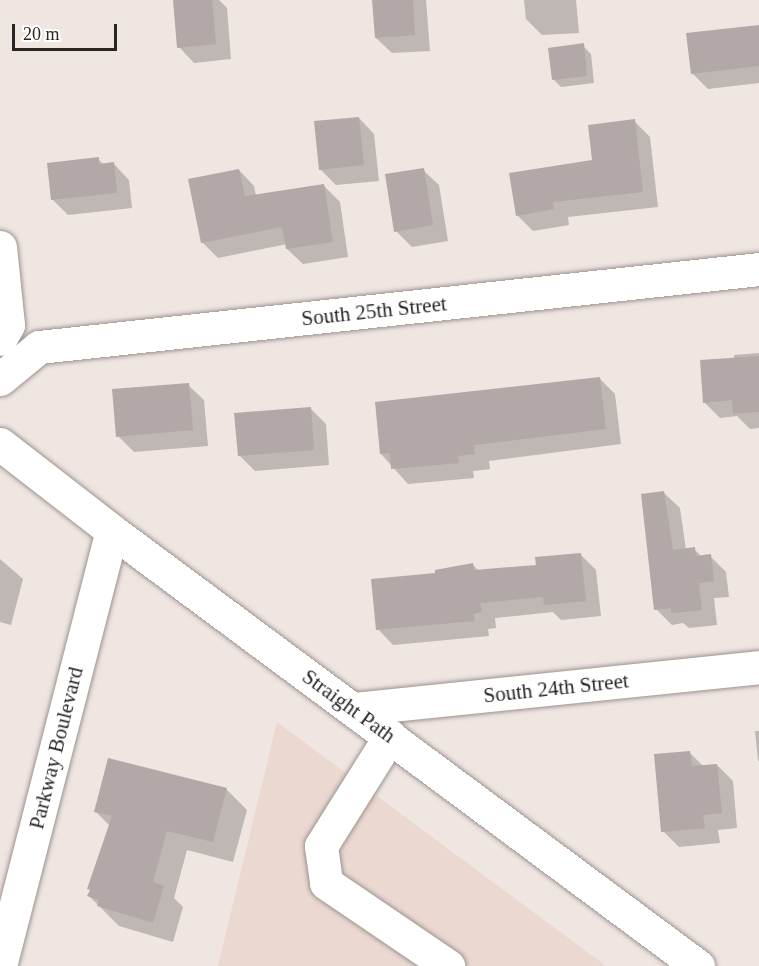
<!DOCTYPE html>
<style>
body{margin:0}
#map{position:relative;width:759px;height:966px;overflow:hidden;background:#efe5e1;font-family:"Times New Roman",serif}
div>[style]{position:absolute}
.built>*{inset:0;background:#ead8d1}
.shadow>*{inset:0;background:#0003}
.building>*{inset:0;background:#b2a8a7}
.roads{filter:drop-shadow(0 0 2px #9c9390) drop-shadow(0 0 2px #9c9390)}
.minor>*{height:33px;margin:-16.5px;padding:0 16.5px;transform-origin:16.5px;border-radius:16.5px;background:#fff}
.major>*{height:33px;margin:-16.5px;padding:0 16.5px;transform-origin:16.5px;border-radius:16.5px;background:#fff}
span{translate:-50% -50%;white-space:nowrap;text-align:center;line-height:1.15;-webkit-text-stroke:4.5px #fff;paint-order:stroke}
.street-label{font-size:21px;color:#292524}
.scale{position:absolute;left:12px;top:24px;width:105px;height:27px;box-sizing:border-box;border:3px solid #292524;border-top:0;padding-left:8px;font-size:18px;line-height:21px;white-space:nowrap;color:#292524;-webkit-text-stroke:4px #fff;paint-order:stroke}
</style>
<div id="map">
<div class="built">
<div style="clip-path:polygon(277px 722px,606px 966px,218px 966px)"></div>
</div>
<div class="shadow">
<div style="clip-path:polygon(175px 0,219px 0,227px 8px,231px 59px,194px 63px,179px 47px)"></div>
<div style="clip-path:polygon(375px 0,426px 0,430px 51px,392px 53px,376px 38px)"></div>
<div style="clip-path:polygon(524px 0,576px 0,579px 33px,542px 35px,526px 19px)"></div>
<div style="clip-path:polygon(759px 26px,759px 83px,708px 89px,692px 73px)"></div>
<div style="clip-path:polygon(583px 46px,591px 54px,594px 83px,561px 87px,553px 79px)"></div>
<div style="clip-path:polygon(359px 118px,374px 134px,379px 181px,336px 185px,320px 169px)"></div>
<div style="clip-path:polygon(634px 121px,650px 137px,658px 207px,568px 217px,569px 225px,533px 231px,517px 215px,594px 161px)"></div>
<div style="clip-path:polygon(98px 159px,104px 165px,114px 164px,129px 180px,132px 208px,68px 215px,52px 199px)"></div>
<div style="clip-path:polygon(239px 170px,254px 186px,256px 196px,324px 186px,340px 202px,348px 257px,303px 264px,287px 249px,287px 244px,218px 258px,202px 242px)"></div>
<div style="clip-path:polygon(423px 170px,439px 185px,448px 241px,412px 247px,396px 231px)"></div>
<div style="clip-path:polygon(759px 353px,759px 428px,750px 429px,737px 416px,720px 418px,704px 402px,734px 359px,734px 355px)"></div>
<div style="clip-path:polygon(599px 378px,615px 394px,621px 444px,489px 461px,490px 469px,473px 471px,474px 478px,408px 484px,381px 454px)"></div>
<div style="clip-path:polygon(188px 385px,204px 400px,208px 446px,134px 452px,118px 436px)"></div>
<div style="clip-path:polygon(310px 408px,326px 424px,329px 465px,255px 471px,239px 455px)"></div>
<div style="clip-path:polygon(664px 493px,680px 508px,686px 550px,694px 549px,702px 557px,710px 556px,726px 572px,729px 597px,714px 598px,717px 625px,689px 628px,683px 623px,672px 625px,656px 609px)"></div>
<div style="clip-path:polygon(580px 554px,596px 570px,601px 616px,561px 620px,553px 612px,495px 618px,496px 628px,488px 629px,489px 636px,393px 645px,378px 629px,437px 575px,473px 565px,479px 571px,538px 566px)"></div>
<div style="clip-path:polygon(0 559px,23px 579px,11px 625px,0 622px)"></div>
<div style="clip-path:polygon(755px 731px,759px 731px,759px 762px,758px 760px)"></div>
<div style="clip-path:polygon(689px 752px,704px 767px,717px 765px,733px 781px,737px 828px,718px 830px,720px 843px,679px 847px,663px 831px)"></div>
<div style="clip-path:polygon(227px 790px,247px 810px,233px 862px,187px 850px,174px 898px,183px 907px,173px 942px,119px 926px,89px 896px,110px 826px,95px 811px)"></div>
</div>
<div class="building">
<div style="clip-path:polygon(173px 0,212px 0,216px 44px,177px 48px)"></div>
<div style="clip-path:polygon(372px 0,413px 0,415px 35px,375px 38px)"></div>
<div style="clip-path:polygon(759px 25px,759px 66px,691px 74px,686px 33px)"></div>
<div style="clip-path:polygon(584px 43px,587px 76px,552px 80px,548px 48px)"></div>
<div style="clip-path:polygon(359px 117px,364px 165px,319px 170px,314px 121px)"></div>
<div style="clip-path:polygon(635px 119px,643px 192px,553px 202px,554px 209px,516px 216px,509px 173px,592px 160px,588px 125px)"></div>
<div style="clip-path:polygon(99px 157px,99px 164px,114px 162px,117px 193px,51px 200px,47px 163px)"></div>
<div style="clip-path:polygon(424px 168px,433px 225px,394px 232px,385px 174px)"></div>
<div style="clip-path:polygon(239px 169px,245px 196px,324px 184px,333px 242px,286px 249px,282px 227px,201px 243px,188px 179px)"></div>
<div style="clip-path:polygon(759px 356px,759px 412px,733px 414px,732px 400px,703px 403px,700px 360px)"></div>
<div style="clip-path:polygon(600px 377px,606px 429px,474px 445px,475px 454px,458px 456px,459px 463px,391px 469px,390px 453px,380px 454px,375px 402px)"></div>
<div style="clip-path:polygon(189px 383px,193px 430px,116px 437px,112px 389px)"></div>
<div style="clip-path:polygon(311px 407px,314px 450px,238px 456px,234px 413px)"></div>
<div style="clip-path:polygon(664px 491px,673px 550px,695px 547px,696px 556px,711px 554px,714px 581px,699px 583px,702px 610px,671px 613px,671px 608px,654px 610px,641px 494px)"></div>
<div style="clip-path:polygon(581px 553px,586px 601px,544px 605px,543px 597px,480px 603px,482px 612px,473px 614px,475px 621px,376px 630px,371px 579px,435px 573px,435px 570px,473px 563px,474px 570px,536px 565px,535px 557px)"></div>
<div style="clip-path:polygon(690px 751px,692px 766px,717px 764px,722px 813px,703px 815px,705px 828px,661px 832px,654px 754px)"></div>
<div style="clip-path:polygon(108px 758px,227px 788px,213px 842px,167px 831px,153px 882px,164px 886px,153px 923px,97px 906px,99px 900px,87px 896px,90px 890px,87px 889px,112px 816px,94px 812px)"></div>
</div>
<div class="roads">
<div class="minor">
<div style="left:0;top:247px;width:78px;rotate:84.1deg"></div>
<div style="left:8px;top:325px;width:16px;rotate:120deg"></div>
<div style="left:0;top:379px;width:50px;rotate:-39.4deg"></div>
<div style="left:39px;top:347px;width:724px;rotate:-6.18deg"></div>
<div style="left:354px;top:709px;width:407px;rotate:-5.9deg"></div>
<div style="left:390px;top:736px;width:130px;rotate:122.1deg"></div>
<div style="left:321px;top:846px;width:37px;rotate:82deg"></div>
<div style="left:326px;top:883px;width:148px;rotate:34.2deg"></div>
<div style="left:0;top:966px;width:449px;rotate:-75.6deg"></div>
</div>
<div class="major">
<div style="left:0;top:444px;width:142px;rotate:37.8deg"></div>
<div style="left:112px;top:531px;width:730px;rotate:36.59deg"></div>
</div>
</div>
<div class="street-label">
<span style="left:374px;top:311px;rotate:-6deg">South 25th Street</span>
<span style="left:556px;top:688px;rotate:-6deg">South 24th Street</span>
<span style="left:349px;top:706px;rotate:36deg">Straight Path</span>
<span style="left:56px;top:748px;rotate:-76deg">Parkway Boulevard</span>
</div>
<div class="scale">20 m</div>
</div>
